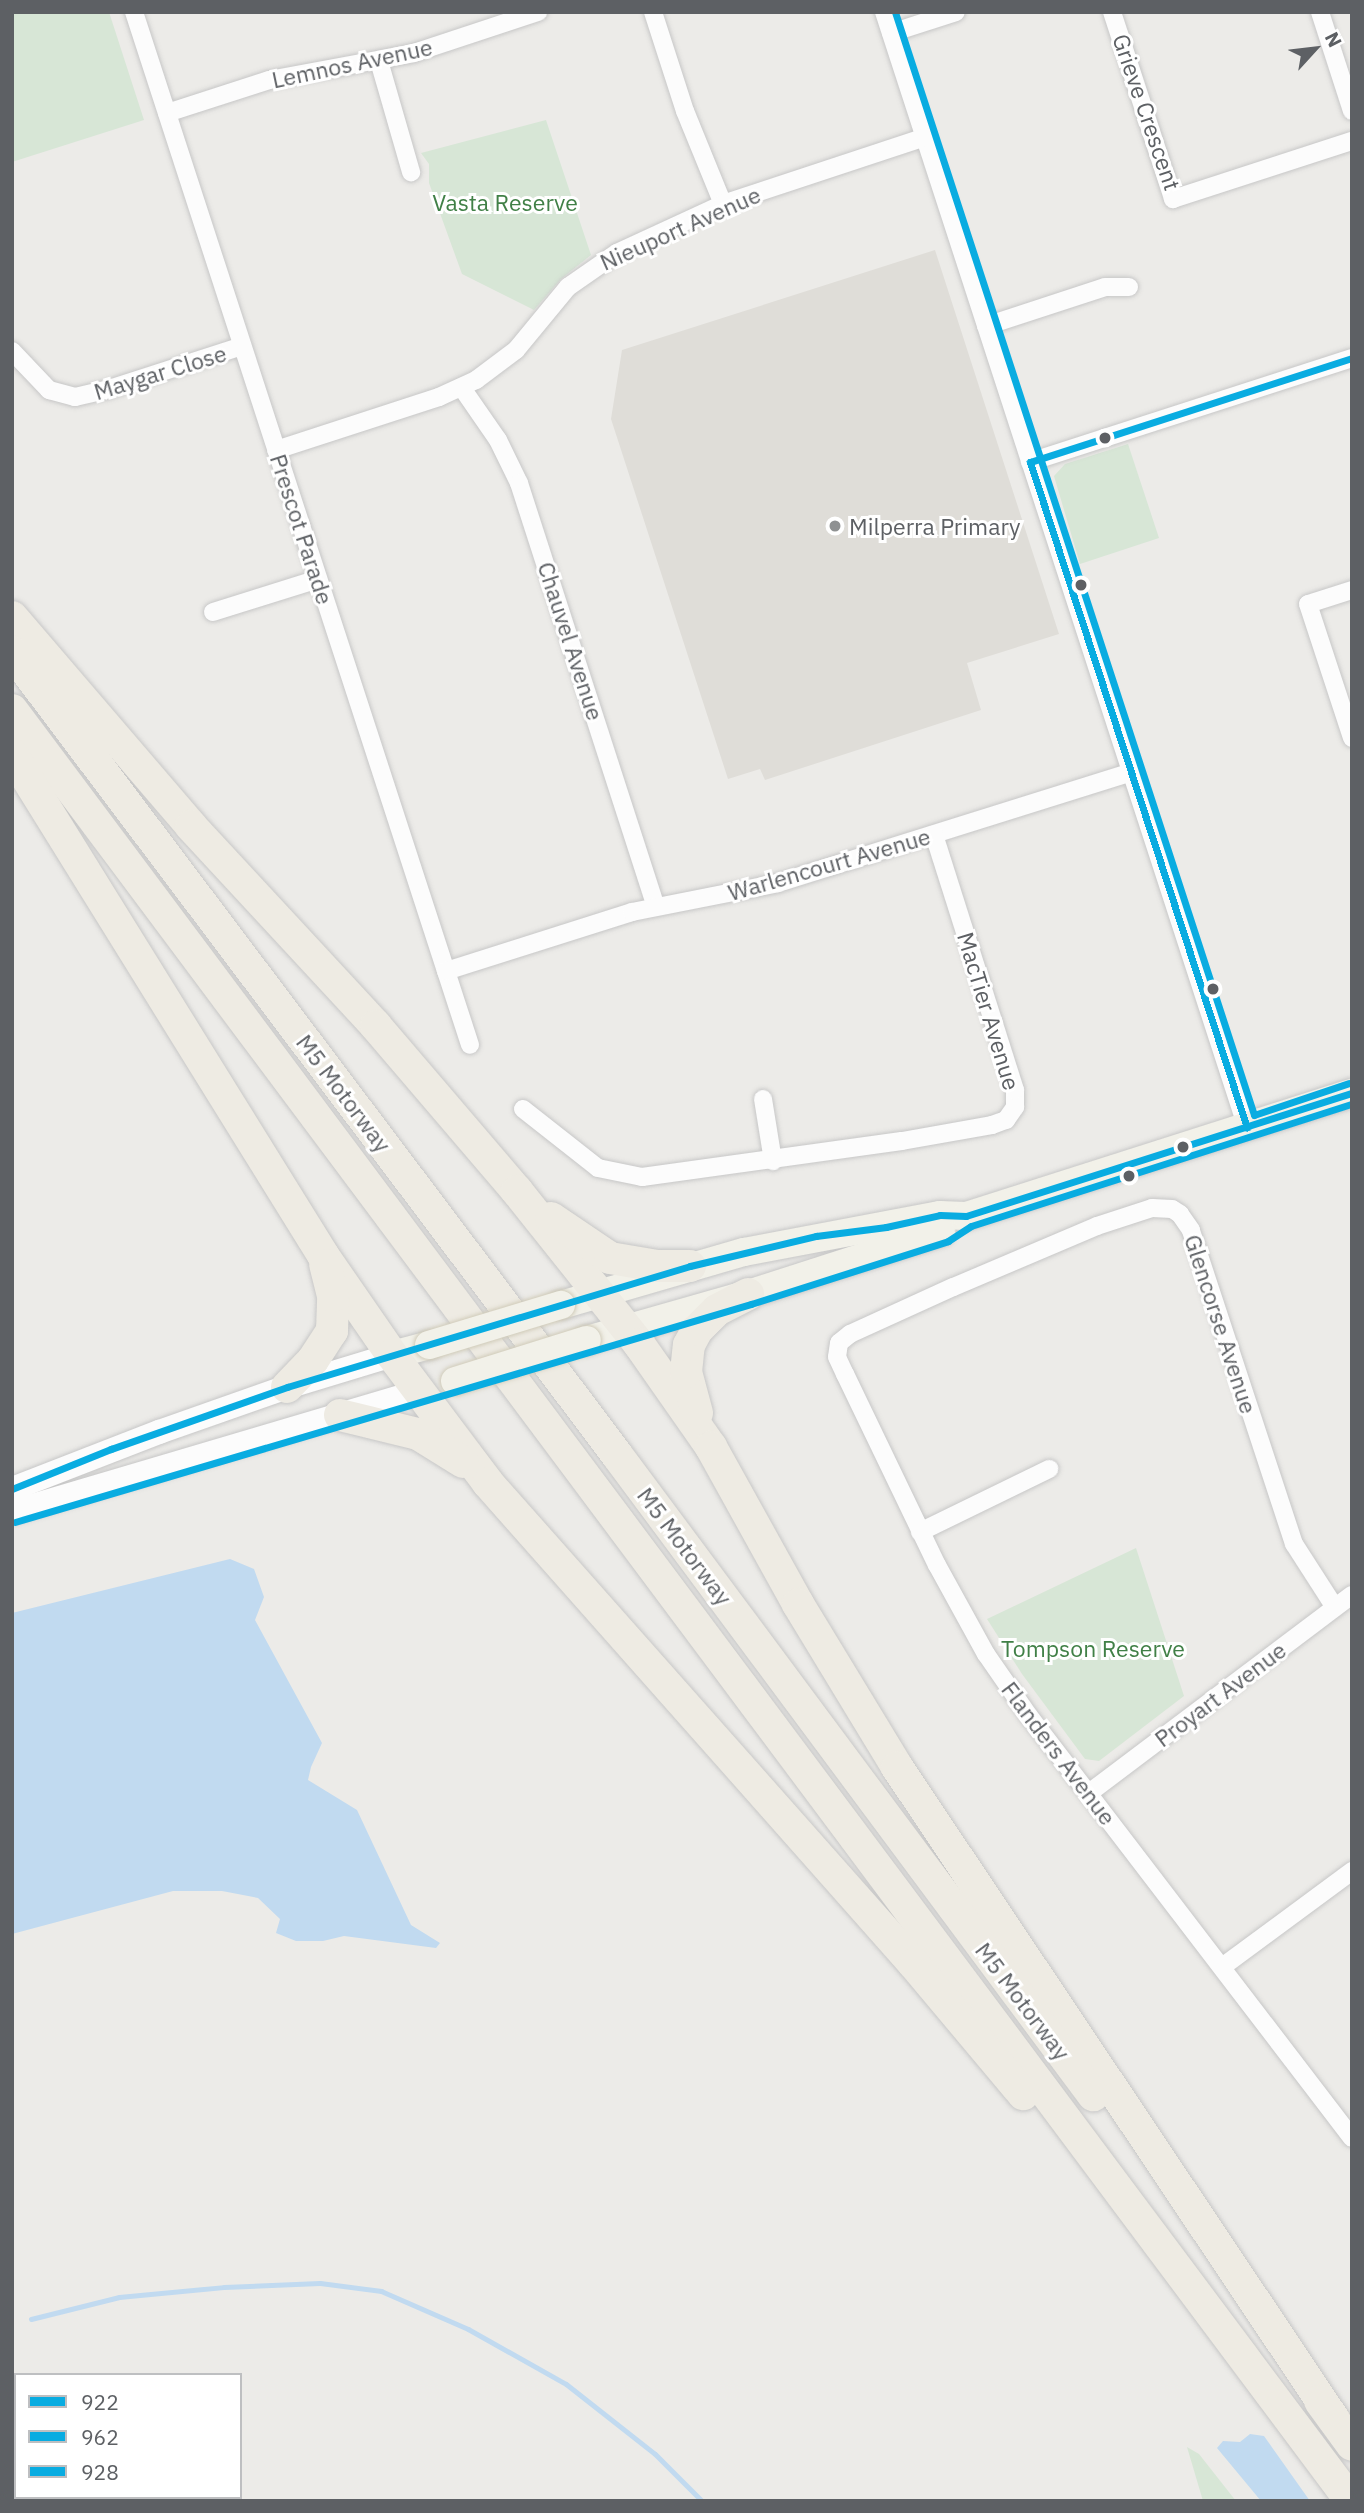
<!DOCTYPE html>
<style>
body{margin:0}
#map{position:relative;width:1364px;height:2513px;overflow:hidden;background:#ecebe8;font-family:"IBM Plex Sans",sans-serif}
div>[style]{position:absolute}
.education>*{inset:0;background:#dfddd8}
.green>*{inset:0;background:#d7e6d6}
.water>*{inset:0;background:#c1daf0}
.stream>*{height:5px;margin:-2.5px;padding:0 2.5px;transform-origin:2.5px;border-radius:2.5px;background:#c1daf0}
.roads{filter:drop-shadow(0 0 2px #c7c7c7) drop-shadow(0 0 2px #c7c7c7)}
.minor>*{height:18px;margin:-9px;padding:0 9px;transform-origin:9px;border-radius:9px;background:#fcfcfc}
.secondary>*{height:24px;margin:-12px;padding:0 12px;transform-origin:12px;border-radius:12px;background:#fcfcfc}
.primary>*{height:28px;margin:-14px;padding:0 14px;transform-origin:14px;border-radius:14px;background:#f2f1e9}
.motorway>*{height:32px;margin:-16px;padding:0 16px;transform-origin:16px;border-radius:16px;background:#eeebe3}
.bridges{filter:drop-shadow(0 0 2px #d0cbb9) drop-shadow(0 0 2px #d0cbb9)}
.primary-bridge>*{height:28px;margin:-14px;padding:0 14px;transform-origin:14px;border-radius:14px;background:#f2f1e9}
.bus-1>*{height:7px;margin:-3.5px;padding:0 3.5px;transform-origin:3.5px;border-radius:3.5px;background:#09ace1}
.bus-2>*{height:7px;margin:-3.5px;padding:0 3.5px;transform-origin:3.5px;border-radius:3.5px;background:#09ace1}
.bus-3>*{height:7px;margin:-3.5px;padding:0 3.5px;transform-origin:3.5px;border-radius:3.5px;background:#09ace1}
.dots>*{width:19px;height:19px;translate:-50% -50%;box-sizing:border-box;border:4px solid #fff;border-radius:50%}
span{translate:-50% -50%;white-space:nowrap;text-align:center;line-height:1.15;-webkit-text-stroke:6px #fff;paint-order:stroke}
.street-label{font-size:23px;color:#5d6064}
.park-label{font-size:23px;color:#418047}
.poi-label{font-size:23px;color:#5d6064}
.left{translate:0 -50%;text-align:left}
.frame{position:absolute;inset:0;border:14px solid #5d6064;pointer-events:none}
.legend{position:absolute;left:14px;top:2373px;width:228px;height:126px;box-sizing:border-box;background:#fff;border:2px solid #bebfc1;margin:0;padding:9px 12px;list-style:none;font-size:21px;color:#5d6064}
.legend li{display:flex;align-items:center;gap:14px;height:35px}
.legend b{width:35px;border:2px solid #bebfc1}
.north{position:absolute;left:1280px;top:14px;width:70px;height:70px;-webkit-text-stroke:5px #fff;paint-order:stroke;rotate:63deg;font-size:19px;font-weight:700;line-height:28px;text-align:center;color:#5d6064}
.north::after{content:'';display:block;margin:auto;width:24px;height:32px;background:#5d6064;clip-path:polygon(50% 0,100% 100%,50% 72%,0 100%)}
</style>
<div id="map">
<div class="education">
<div style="clip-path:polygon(935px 250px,1059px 634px,967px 663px,981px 710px,765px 780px,760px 769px,728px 779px,611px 419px,622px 350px)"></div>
</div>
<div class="green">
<div style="clip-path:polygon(12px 12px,109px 12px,144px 120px,12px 162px)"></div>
<div style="clip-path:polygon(546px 120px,591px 255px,561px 279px,534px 310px,462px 274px,429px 183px,429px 164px,421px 153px)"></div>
<div style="clip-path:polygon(1128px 444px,1159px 538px,1080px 564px,1054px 476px,1065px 464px)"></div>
<div style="clip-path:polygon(1136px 1548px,1184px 1696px,1099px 1761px,1085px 1759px,1022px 1674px,987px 1619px)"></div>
<div style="clip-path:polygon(1187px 2447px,1199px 2454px,1236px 2501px,1203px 2501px)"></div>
</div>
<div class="water">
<div style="clip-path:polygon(230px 1559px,254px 1569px,264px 1597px,255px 1620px,322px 1743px,311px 1767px,308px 1780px,357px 1810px,411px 1925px,440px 1943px,436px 1948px,344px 1936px,323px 1941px,296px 1941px,276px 1933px,280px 1919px,258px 1898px,222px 1891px,173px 1891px,12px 1934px,12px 1613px)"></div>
<div style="clip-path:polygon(1250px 2434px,1264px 2436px,1310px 2501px,1261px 2501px,1217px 2448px,1223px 2441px,1240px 2442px)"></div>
</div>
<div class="stream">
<div style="left:31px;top:2319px;width:91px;rotate:-14deg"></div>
<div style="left:119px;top:2297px;width:105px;rotate:-5.4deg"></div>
<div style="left:224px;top:2287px;width:96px;rotate:-2.4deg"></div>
<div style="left:320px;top:2283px;width:62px;rotate:7.5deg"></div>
<div style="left:381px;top:2291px;width:95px;rotate:23.6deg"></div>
<div style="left:468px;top:2329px;width:112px;rotate:29.3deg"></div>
<div style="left:566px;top:2384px;width:113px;rotate:38.2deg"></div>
<div style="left:655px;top:2454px;width:66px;rotate:45deg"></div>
</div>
<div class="roads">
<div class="minor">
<div style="left:134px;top:12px;width:1086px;rotate:71.98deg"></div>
<div style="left:653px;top:12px;width:104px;rotate:72.1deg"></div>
<div style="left:685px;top:111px;width:100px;rotate:67.8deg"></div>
<div style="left:884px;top:12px;width:1174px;rotate:71.98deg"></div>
<div style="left:1112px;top:12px;width:197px;rotate:71.9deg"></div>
<div style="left:1173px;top:199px;width:188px;rotate:-18deg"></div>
<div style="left:1320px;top:12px;width:104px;rotate:72.1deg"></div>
<div style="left:891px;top:33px;width:68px;rotate:-17.9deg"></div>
<div style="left:379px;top:61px;width:116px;rotate:73.9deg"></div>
<div style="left:167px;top:113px;width:107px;rotate:-17.9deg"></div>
<div style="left:269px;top:80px;width:147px;rotate:-10.5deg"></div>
<div style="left:414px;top:53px;width:131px;rotate:-18.3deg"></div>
<div style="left:986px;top:326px;width:125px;rotate:-18.1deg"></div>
<div style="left:1105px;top:287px;width:24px"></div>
<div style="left:12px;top:351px;width:54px;rotate:46.5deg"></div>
<div style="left:49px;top:390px;width:27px;rotate:15deg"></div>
<div style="left:75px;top:397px;width:35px;rotate:-13deg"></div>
<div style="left:109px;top:389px;width:140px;rotate:-17.9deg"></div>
<div style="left:462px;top:388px;width:63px;rotate:55.3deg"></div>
<div style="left:498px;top:440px;width:48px;rotate:64deg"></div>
<div style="left:519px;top:483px;width:445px;rotate:72.1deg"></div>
<div style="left:276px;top:450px;width:171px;rotate:-18deg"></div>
<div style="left:439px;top:397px;width:41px;rotate:-24.7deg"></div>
<div style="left:476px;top:380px;width:50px;rotate:-36.9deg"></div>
<div style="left:516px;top:350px;width:82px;rotate:-50.5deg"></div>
<div style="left:568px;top:287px;width:60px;rotate:-34.8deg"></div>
<div style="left:617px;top:253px;width:117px;rotate:-24.8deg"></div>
<div style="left:723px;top:204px;width:213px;rotate:-18.3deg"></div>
<div style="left:1030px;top:462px;width:338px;rotate:-17.9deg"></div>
<div style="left:1352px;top:590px;width:46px;rotate:162.3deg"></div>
<div style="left:1308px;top:604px;width:141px;rotate:71.8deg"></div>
<div style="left:213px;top:612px;width:110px;rotate:-17.4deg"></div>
<div style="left:446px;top:971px;width:195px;rotate:-17.6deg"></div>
<div style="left:632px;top:912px;width:149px;rotate:-11.2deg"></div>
<div style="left:778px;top:883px;width:369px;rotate:-17.4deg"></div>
<div style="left:763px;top:1099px;width:63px;rotate:80.8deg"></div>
<div style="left:523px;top:1109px;width:95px;rotate:38.2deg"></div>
<div style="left:598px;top:1168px;width:45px;rotate:11.6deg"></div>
<div style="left:642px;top:1177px;width:262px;rotate:-7.9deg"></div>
<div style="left:902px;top:1141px;width:91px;rotate:-10.1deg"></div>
<div style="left:992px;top:1125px;width:15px;rotate:-20deg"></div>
<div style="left:1006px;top:1120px;width:16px;rotate:-55deg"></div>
<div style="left:1015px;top:1107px;width:17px;rotate:-90deg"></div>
<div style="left:1015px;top:1090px;width:268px;rotate:-107.6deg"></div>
<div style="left:920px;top:1532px;width:144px;rotate:-26deg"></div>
<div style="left:1334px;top:1606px;width:74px;rotate:-122.8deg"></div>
<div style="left:1294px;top:1544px;width:330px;rotate:-108.2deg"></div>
<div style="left:1191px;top:1230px;width:19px;rotate:-125deg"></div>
<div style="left:1180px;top:1214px;width:9px;rotate:-148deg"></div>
<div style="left:1172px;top:1209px;width:20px;rotate:-177deg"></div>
<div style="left:1152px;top:1208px;width:58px;rotate:161.9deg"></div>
<div style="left:1097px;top:1226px;width:156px;rotate:157deg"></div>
<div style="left:953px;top:1287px;width:113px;rotate:155.5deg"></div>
<div style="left:850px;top:1334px;width:14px;rotate:141deg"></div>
<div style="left:839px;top:1343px;width:14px;rotate:98deg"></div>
<div style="left:837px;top:1357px;width:19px;rotate:65deg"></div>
<div style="left:845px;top:1374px;width:212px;rotate:64.3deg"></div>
<div style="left:937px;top:1565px;width:102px;rotate:61.2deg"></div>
<div style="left:986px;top:1654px;width:75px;rotate:55.3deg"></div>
<div style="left:1029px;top:1716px;width:531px;rotate:52.57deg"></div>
<div style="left:1089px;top:1793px;width:329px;rotate:-37deg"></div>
<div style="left:1222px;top:1967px;width:162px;rotate:-36.4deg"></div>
</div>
<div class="secondary">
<div style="left:12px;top:1489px;width:158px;rotate:-21.2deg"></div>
<div style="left:159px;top:1432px;width:136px;rotate:-19.4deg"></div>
<div style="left:287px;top:1387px;width:110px;rotate:-16.9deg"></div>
<div style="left:12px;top:1512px;width:426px;rotate:-16.5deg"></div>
</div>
<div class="primary">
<div style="left:561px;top:1305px;width:191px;rotate:-16.2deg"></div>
<div style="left:744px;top:1252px;width:199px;rotate:-10.7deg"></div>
<div style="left:940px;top:1215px;width:26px;rotate:2deg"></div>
<div style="left:966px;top:1216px;width:405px;rotate:-17.7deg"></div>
<div style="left:587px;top:1340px;width:167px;rotate:-15.9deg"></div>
<div style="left:748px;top:1294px;width:203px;rotate:-17.8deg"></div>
<div style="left:392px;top:1355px;width:38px;rotate:-15deg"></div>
</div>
<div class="motorway">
<div style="left:12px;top:617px;width:275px;rotate:49.4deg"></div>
<div style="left:191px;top:826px;width:272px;rotate:47.2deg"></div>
<div style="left:376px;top:1026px;width:217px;rotate:49.5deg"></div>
<div style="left:517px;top:1191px;width:196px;rotate:51.4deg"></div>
<div style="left:639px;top:1344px;width:126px;rotate:55deg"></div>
<div style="left:711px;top:1447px;width:179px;rotate:61deg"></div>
<div style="left:798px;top:1604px;width:191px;rotate:58.7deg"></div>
<div style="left:897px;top:1767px;width:784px;rotate:56.19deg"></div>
<div style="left:12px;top:652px;width:1005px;rotate:53deg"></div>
<div style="left:617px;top:1455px;width:798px;rotate:53.36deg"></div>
<div style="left:12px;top:710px;width:2236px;rotate:53.22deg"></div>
<div style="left:12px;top:754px;width:590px;rotate:58.17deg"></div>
<div style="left:323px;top:1255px;width:121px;rotate:55.4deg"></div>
<div style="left:392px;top:1355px;width:160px;rotate:53.1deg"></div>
<div style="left:488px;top:1483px;width:643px;rotate:48.47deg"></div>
<div style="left:914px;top:1964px;width:170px;rotate:50deg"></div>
<div style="left:551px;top:1218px;width:71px;rotate:34.1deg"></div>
<div style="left:610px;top:1258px;width:48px;rotate:9.7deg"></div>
<div style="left:657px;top:1266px;width:33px"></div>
<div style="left:287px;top:1387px;width:37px;rotate:-46deg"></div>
<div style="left:313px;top:1360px;width:35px;rotate:-57deg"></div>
<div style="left:332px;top:1331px;width:35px;rotate:-88deg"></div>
<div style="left:333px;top:1296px;width:32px;rotate:-104deg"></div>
<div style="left:697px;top:1413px;width:42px;rotate:-105deg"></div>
<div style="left:686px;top:1372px;width:27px;rotate:-84deg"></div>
<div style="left:689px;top:1345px;width:17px;rotate:-62deg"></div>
<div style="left:697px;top:1330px;width:28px;rotate:-45deg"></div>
<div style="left:717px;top:1310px;width:35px;rotate:-27deg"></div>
<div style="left:340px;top:1415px;width:80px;rotate:13.7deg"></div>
<div style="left:418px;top:1434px;width:53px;rotate:31.9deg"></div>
<div style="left:1320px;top:2401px;width:54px;rotate:54deg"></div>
</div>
</div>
<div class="bridges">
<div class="primary-bridge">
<div style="left:429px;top:1345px;width:138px;rotate:-16.9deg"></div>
<div style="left:455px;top:1381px;width:138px;rotate:-17.3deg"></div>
</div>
</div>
<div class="bus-1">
<div style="left:1030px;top:462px;width:700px;rotate:71.95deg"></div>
<div style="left:1030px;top:462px;width:338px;rotate:-17.9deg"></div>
<div style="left:12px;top:1489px;width:107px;rotate:-22deg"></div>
<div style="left:111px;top:1449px;width:187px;rotate:-19.4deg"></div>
<div style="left:287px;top:1387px;width:421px;rotate:-16.7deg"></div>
<div style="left:690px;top:1266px;width:130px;rotate:-13.4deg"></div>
<div style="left:816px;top:1236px;width:71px;rotate:-7.3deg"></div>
<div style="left:886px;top:1227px;width:55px;rotate:-12.5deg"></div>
<div style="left:940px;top:1215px;width:26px;rotate:2deg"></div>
<div style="left:966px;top:1216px;width:405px;rotate:-17.7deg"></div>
</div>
<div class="bus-2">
<div style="left:15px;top:1522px;width:768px;rotate:-16.5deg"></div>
<div style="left:751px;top:1304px;width:207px;rotate:-17.7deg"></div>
<div style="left:948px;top:1241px;width:27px;rotate:-33deg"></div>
<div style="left:971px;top:1226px;width:400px;rotate:-17.8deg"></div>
</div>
<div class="bus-3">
<div style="left:895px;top:12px;width:1160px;rotate:71.97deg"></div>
<div style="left:1254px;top:1115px;width:100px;rotate:-18.6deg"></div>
</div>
<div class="dots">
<div style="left:1105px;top:438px;background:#5d6064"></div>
<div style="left:835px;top:526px;background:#8f9192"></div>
<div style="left:1081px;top:585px;background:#5d6064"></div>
<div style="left:1213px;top:989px;background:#5d6064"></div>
<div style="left:1183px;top:1147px;background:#5d6064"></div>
<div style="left:1129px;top:1176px;background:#5d6064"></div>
</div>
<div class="street-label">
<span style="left:352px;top:63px;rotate:-12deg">Lemnos Avenue</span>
<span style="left:1147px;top:112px;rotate:71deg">Grieve Crescent</span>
<span style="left:680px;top:228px;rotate:-24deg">Nieuport Avenue</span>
<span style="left:160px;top:372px;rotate:-17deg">Maygar Close</span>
<span style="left:302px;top:529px;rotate:72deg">Prescot Parade</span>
<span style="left:571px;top:641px;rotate:72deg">Chauvel Avenue</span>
<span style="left:829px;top:864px;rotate:-16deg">Warlencourt Avenue</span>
<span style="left:989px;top:1011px;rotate:73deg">MacTier Avenue</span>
<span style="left:344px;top:1093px;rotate:53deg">M5 Motorway</span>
<span style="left:1221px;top:1324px;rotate:72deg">Glencorse Avenue</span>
<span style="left:685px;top:1546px;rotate:53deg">M5 Motorway</span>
<span style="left:1220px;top:1694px;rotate:-37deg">Proyart Avenue</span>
<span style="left:1059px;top:1753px;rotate:53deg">Flanders Avenue</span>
<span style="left:1023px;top:2001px;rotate:53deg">M5 Motorway</span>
</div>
<div class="park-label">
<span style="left:505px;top:202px">Vasta Reserve</span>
<span style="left:1093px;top:1648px">Tompson Reserve</span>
</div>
<div class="poi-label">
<span class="left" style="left:849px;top:526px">Milperra Primary</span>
</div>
<div class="frame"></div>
<ul class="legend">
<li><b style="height:9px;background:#09ace1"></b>922</li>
<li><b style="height:9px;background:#09ace1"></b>962</li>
<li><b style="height:9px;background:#09ace1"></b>928</li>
</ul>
<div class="north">N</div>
</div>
